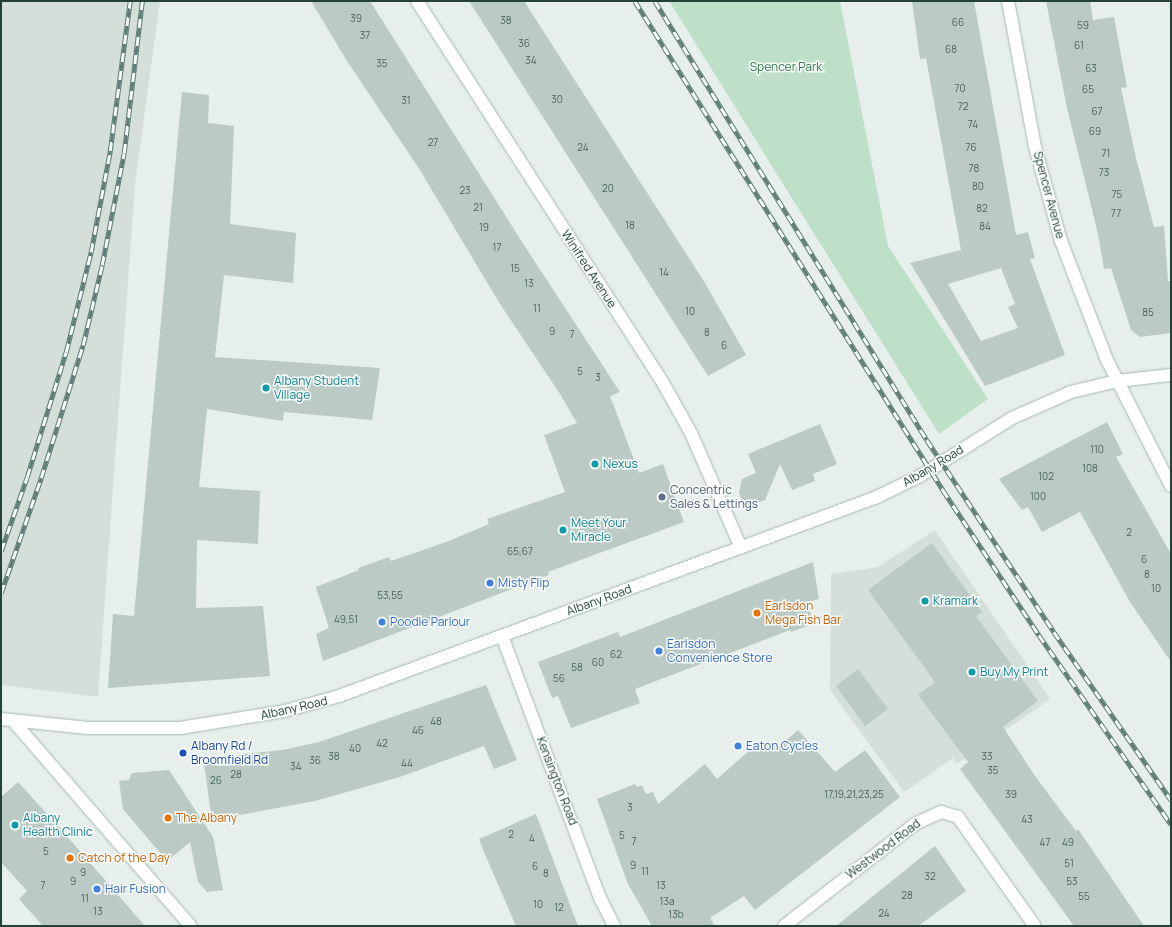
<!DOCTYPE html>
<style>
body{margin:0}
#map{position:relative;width:1172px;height:927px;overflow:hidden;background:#e6efeb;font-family:Manrope,sans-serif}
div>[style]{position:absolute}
.built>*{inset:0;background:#d4dfda}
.green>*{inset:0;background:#bfe0c8}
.building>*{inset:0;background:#bbcac4}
.roads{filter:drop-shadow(0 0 1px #a8b8b2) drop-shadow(0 0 1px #a8b8b2)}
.minor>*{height:12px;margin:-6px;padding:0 6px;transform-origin:6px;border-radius:6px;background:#fff}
.tertiary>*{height:12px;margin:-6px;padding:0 6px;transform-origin:6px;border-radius:6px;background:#fff}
.rail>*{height:4.5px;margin-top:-2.25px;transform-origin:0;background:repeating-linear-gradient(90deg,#f7fbf9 0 9px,#5f7d75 0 18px);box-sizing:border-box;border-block:1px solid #5f7d75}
.dots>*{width:11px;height:11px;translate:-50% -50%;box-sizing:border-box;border:2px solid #f7fbf9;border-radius:50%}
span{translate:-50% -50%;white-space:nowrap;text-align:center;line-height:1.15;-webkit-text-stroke:3px #f7fbf9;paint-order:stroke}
.number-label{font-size:10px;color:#4a645c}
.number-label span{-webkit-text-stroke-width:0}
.park-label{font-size:12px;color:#2d7a4b}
.street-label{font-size:12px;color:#24423a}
.culture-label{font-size:12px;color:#0d838f}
.left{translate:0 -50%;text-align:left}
.service-label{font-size:12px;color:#4e5e75}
.shop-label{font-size:12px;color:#366cbe}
.food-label{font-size:12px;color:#c56008}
.transit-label{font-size:12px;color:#164399}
.frame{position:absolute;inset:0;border:2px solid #24423a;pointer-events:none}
</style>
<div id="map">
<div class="built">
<div style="clip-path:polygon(1px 1px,160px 1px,135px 184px,98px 697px,1px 685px)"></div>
<div style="clip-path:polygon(935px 530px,1050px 699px,957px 764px,953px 758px,904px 792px,830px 690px,831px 574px,878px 567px)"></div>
</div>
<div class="green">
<div style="clip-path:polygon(669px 1px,840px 1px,888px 246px,988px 399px,939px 434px)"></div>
</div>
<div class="building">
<div style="clip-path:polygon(311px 1px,370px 1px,524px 245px,620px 392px,610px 396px,639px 473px,663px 464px,684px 522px,548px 572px,549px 575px,323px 661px,316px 634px,329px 628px,316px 587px,359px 570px,358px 568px,389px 557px,391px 561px,449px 541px,489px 524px,487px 519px,565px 492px,544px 435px,577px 423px,560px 394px,500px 304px,418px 167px,347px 61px)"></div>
<div style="clip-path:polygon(469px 1px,524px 1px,705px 283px,746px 355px,708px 376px)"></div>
<div style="clip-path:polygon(evenodd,912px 1px,974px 1px,1016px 235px,1028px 232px,1035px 258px,1030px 259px,1065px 355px,985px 386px,910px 263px,961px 250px,926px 58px,920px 59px,912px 1px,1001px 268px,1015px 304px,1008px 307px,1018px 328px,981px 341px,948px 284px,1001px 268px)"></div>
<div style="clip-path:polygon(1046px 1px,1090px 1px,1093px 20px,1114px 17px,1127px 87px,1121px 88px,1136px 158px,1154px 227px,1164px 226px,1168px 281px,1171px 281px,1171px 333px,1140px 337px,1131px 330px,1111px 268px,1104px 269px,1098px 234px,1067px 108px)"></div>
<div style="clip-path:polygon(182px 92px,209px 95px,208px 123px,234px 126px,230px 224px,296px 233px,293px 283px,224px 275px,215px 357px,380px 368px,372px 420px,284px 412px,283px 421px,207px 409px,199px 487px,260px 491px,258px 544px,197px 540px,196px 608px,263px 606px,270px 676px,108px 688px,113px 614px,134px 616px)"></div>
<div style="clip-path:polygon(1107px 422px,1123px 454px,1116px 457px,1171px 554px,1171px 662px,1130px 602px,1080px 512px,1042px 532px,1028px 507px,1022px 510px,999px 479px)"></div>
<div style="clip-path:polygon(820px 424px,837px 464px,813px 474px,815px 481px,792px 490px,780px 464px,765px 500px,745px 507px,739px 493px,742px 479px,756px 473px,748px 454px)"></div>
<div style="clip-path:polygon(932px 543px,982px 612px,976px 616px,1038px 701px,1003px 727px,1035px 776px,1076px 831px,1078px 829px,1144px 926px,1074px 926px,960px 769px,968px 762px,918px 695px,935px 682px,868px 590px)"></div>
<div style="clip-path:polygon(813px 562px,819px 599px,808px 602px,813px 624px,791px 632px,790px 630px,635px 689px,640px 703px,571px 728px,558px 696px,552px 698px,538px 662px,618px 632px,620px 637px)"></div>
<div style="clip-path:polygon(858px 669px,888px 709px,865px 726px,836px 686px)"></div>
<div style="clip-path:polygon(486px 685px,517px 760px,494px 769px,484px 746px,400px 777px,315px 801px,212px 820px,204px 764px,244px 754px,282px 750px,319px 742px)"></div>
<div style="clip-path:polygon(798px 730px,835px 772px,865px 750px,900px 797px,755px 910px,744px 896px,710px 918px,715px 926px,652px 926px,628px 884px,597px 799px,635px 784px,637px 787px,642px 785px,646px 794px,653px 792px,658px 804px,705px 764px,717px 779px,758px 743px,764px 750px,774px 742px,779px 747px)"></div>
<div style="clip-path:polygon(169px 770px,213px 837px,223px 890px,207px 892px,198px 882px,190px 842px,167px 861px,123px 809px,119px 781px,129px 780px,132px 773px)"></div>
<div style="clip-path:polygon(18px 782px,59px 827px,145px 926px,43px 926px,19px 899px,27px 891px,1px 862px,1px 797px)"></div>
<div style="clip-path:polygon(536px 814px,549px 849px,578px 926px,516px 926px,484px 852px,479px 839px)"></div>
<div style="clip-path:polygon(935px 846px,966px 891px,918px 926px,836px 926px)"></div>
</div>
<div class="roads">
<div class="minor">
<div style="left:417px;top:1px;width:454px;rotate:57.2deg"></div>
<div style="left:663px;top:383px;width:57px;rotate:60.8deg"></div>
<div style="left:691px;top:433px;width:125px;rotate:66.5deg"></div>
<div style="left:1008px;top:1px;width:148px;rotate:79.5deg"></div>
<div style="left:1035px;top:147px;width:98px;rotate:74.5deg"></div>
<div style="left:1061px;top:241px;width:128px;rotate:68.9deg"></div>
<div style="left:1107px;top:360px;width:141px;rotate:63.1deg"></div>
<div style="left:502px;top:636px;width:280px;rotate:69.5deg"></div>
<div style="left:600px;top:898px;width:31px;rotate:63deg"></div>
<div style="left:14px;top:722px;width:270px;rotate:49.1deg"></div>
<div style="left:784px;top:926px;width:166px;rotate:-37.9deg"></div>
<div style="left:915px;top:824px;width:29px;rotate:-25deg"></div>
<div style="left:941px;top:812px;width:18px;rotate:16deg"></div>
<div style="left:958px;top:817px;width:133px;rotate:54.8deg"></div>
</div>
<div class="tertiary">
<div style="left:1px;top:719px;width:87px;rotate:5.9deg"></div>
<div style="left:88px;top:728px;width:92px"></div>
<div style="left:180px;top:728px;width:106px;rotate:-9.2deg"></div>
<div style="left:285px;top:711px;width:56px;rotate:-15.5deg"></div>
<div style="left:339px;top:696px;width:574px;rotate:-20.3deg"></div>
<div style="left:877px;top:497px;width:48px;rotate:-26deg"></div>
<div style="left:920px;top:476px;width:109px;rotate:-32.2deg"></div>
<div style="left:1012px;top:418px;width:64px;rotate:-23.8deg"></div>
<div style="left:1071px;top:392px;width:47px;rotate:-13.4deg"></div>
<div style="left:1117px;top:381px;width:54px;rotate:-6.3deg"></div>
</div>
</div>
<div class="rail">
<div style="left:635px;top:1px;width:578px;rotate:57.79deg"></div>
<div style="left:943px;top:490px;width:174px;rotate:56.5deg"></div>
<div style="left:1039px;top:635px;width:231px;rotate:55.1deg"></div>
<div style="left:655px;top:1px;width:516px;rotate:58.22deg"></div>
<div style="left:927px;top:440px;width:230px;rotate:56.5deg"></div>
<div style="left:1054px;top:632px;width:205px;rotate:55.1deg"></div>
<div style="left:1px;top:551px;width:78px;rotate:-70.6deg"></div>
<div style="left:27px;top:477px;width:131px;rotate:-72.7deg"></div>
<div style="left:66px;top:352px;width:103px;rotate:-76deg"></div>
<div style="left:91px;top:252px;width:103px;rotate:-79.3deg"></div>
<div style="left:110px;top:151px;width:151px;rotate:-82.4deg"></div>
<div style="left:1px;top:593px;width:122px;rotate:-70.8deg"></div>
<div style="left:41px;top:478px;width:139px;rotate:-72.5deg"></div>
<div style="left:83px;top:345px;width:82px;rotate:-76.6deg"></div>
<div style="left:102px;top:265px;width:114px;rotate:-78.9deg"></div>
<div style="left:124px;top:153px;width:153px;rotate:-83.2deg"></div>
</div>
<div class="dots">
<div style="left:266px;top:388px;background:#0f9aa8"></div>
<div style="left:595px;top:464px;background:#0f9aa8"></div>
<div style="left:662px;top:497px;background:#5c6f8a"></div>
<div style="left:563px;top:530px;background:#0f9aa8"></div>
<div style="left:490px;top:583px;background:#3f7fe0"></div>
<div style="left:925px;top:601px;background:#0f9aa8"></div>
<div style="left:757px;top:613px;background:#e8710a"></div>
<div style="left:382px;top:622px;background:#3f7fe0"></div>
<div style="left:659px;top:651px;background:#3f7fe0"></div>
<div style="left:972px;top:672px;background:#0f9aa8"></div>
<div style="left:738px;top:746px;background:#3f7fe0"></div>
<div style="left:183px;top:753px;background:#1a4fb4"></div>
<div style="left:168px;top:818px;background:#e8710a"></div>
<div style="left:15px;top:825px;background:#0f9aa8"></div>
<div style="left:70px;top:858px;background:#e8710a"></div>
<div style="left:97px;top:889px;background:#3f7fe0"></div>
</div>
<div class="number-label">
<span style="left:356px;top:19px">39</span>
<span style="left:506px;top:21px">38</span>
<span style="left:958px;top:23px">66</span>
<span style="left:1083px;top:26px">59</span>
<span style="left:365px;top:36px">37</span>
<span style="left:524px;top:44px">36</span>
<span style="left:1079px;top:46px">61</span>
<span style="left:951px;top:50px">68</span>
<span style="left:531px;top:61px">34</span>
<span style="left:382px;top:64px">35</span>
<span style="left:1091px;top:69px">63</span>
<span style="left:960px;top:89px">70</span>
<span style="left:1088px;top:90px">65</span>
<span style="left:557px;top:100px">30</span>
<span style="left:406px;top:101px">31</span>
<span style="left:963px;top:107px">72</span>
<span style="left:1097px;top:112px">67</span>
<span style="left:973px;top:125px">74</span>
<span style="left:1095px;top:132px">69</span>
<span style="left:433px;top:143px">27</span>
<span style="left:583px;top:148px">24</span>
<span style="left:971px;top:148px">76</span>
<span style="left:1106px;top:154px">71</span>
<span style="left:974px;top:169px">78</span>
<span style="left:1104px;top:173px">73</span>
<span style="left:978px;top:187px">80</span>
<span style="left:608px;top:189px">20</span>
<span style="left:465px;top:191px">23</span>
<span style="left:1117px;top:195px">75</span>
<span style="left:478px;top:208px">21</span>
<span style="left:982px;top:209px">82</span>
<span style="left:1116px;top:214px">77</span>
<span style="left:630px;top:226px">18</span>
<span style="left:985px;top:227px">84</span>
<span style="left:484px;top:228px">19</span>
<span style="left:497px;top:248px">17</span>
<span style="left:515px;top:269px">15</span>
<span style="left:664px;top:273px">14</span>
<span style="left:529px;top:284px">13</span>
<span style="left:537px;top:309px">11</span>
<span style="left:690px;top:312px">10</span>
<span style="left:1148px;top:313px">85</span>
<span style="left:552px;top:332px">9</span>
<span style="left:707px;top:333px">8</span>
<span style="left:572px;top:335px">7</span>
<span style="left:724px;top:346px">6</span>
<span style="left:580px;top:372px">5</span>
<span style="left:598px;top:378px">3</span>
<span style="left:1097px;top:450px">110</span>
<span style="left:1090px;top:469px">108</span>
<span style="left:1046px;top:477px">102</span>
<span style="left:1038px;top:497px">100</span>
<span style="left:1129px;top:533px">2</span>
<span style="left:520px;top:552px">65,67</span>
<span style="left:1144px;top:560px">6</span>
<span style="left:1147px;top:575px">8</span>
<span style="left:1156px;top:589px">10</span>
<span style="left:390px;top:596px">53,55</span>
<span style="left:346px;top:620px">49,51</span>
<span style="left:616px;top:655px">62</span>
<span style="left:598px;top:663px">60</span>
<span style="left:577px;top:668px">58</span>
<span style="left:559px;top:679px">56</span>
<span style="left:436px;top:722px">48</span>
<span style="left:418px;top:731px">46</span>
<span style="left:382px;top:744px">42</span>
<span style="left:355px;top:749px">40</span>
<span style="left:334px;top:757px">38</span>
<span style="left:987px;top:757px">33</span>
<span style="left:315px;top:761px">36</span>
<span style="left:407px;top:764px">44</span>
<span style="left:296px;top:767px">34</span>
<span style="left:993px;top:771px">35</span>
<span style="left:236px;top:775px">28</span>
<span style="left:216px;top:781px">26</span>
<span style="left:854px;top:795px">17,19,21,23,25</span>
<span style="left:1011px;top:795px">39</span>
<span style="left:630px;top:808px">3</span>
<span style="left:1027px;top:820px">43</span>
<span style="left:511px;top:835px">2</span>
<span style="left:622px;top:836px">5</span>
<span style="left:532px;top:839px">4</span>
<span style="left:634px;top:842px">7</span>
<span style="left:1045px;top:843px">47</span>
<span style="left:1068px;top:843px">49</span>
<span style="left:46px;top:852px">5</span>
<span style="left:1069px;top:864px">51</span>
<span style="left:633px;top:866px">9</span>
<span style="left:535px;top:867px">6</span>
<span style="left:645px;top:872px">11</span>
<span style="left:83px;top:873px">9</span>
<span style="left:546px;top:874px">8</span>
<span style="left:930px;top:877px">32</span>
<span style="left:73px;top:882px">9</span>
<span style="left:1072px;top:882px">53</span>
<span style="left:43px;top:886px">7</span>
<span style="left:661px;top:886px">13</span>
<span style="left:907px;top:896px">28</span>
<span style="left:1084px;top:897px">55</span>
<span style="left:85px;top:899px">11</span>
<span style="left:667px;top:902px">13a</span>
<span style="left:538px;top:905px">10</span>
<span style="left:559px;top:908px">12</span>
<span style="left:98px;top:912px">13</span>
<span style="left:884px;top:914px">24</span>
<span style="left:676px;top:915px">13b</span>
</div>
<div class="park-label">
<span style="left:786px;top:67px">Spencer Park</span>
</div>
<div class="street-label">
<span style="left:1049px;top:195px;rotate:75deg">Spencer Avenue</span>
<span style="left:589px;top:269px;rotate:57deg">Winifred Avenue</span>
<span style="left:933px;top:466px;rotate:-31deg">Albany Road</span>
<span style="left:599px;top:600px;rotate:-20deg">Albany Road</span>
<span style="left:294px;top:708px;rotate:-13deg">Albany Road</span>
<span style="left:557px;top:781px;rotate:69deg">Kensington Road</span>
<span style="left:883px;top:849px;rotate:-37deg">Westwood Road</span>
</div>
<div class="culture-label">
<span class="left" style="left:274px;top:388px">Albany Student<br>Village</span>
<span class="left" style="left:603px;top:464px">Nexus</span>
<span class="left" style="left:571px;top:530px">Meet Your<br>Miracle</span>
<span class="left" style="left:933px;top:601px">Kramark</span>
<span class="left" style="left:980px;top:672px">Buy My Print</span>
<span class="left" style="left:23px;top:825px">Albany<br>Health Clinic</span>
</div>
<div class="service-label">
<span class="left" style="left:670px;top:497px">Concentric<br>Sales &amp; Lettings</span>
</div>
<div class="shop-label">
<span class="left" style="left:498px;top:583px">Misty Flip</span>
<span class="left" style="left:390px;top:622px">Poodle Parlour</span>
<span class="left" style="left:667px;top:651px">Earlsdon<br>Convenience Store</span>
<span class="left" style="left:746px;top:746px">Eaton Cycles</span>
<span class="left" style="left:105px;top:889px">Hair Fusion</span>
</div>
<div class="food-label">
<span class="left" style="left:765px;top:613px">Earlsdon<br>Mega Fish Bar</span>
<span class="left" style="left:176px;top:818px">The Albany</span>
<span class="left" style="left:78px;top:858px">Catch of the Day</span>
</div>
<div class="transit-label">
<span class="left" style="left:191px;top:753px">Albany Rd /<br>Broomfield Rd</span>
</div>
<div class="frame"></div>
</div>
